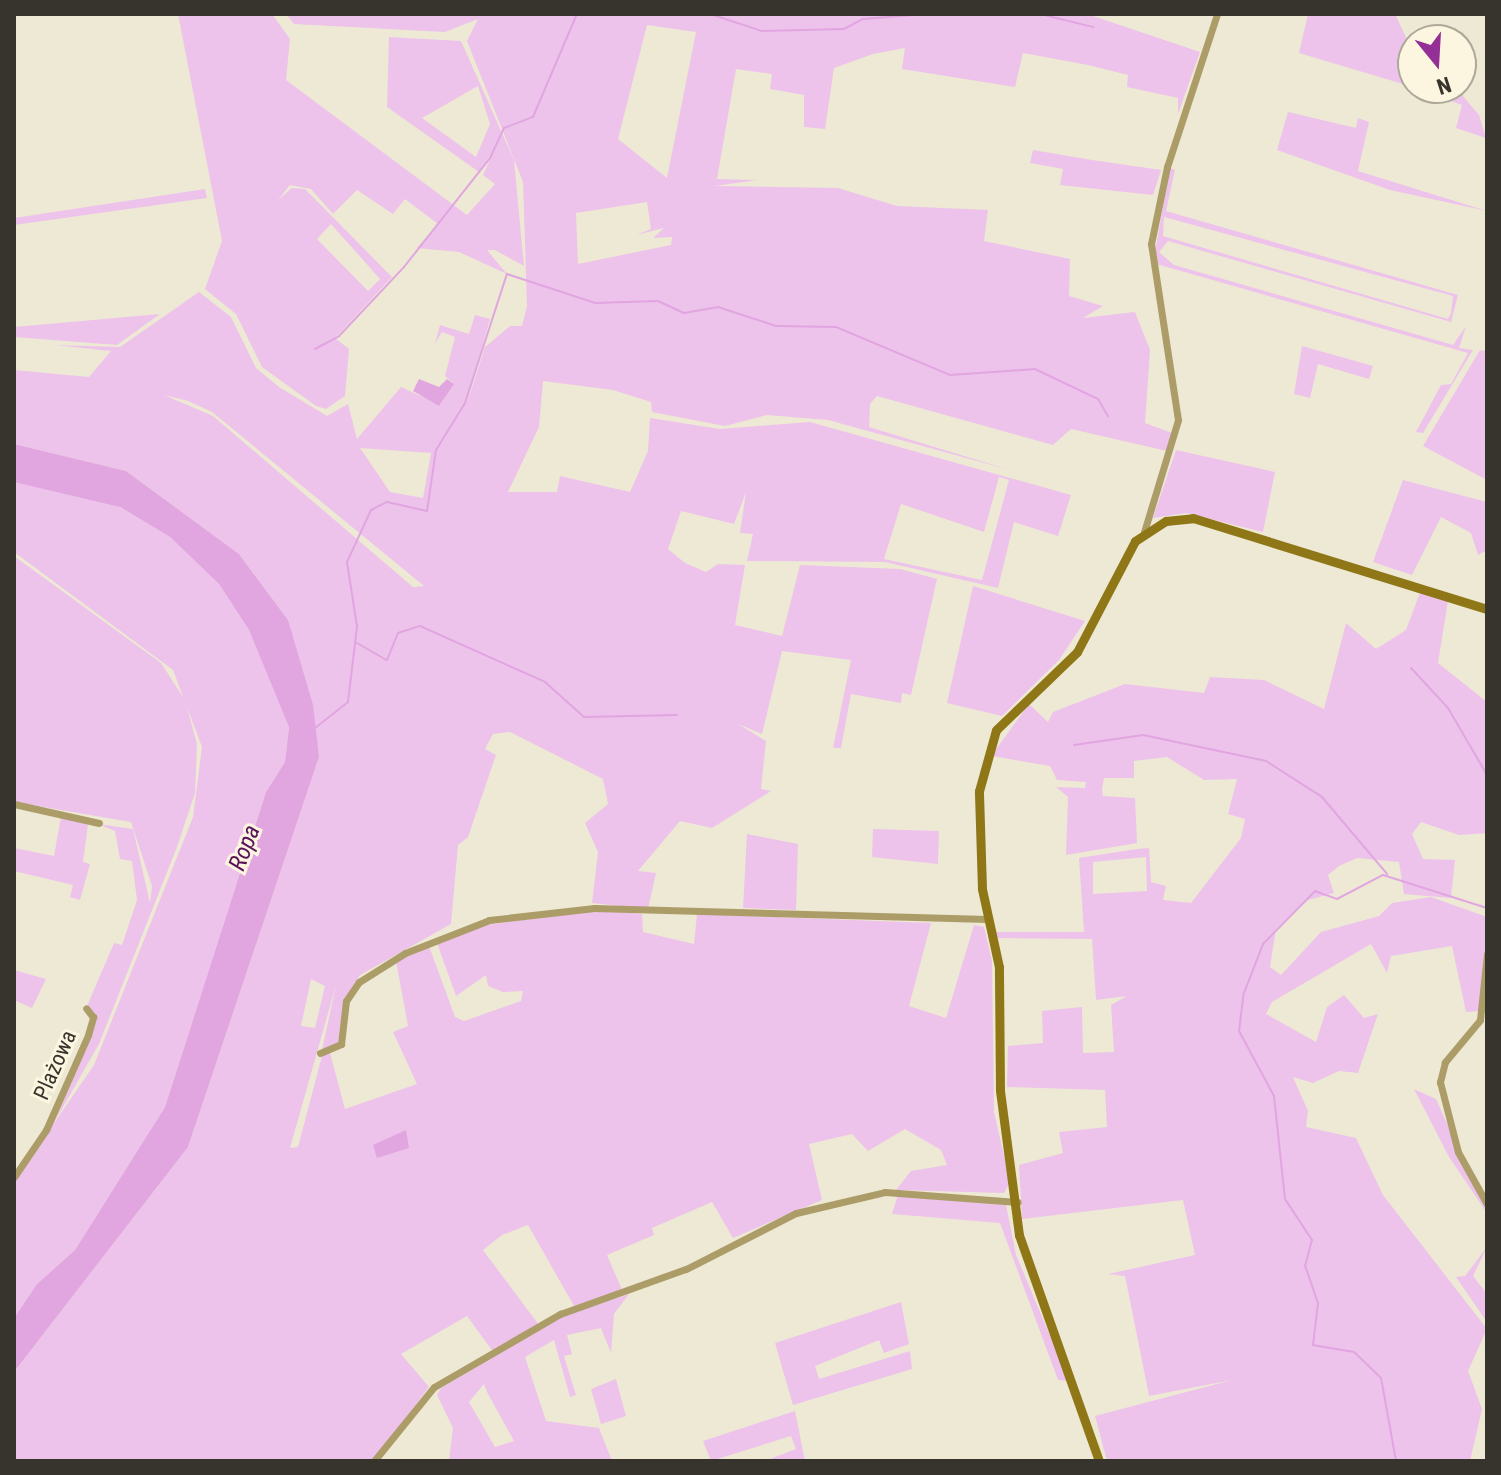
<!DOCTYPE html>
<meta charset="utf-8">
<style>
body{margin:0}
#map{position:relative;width:1501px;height:1475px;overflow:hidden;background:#eee9d4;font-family:"Roboto Condensed",sans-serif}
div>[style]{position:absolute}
.green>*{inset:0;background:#edc3eb}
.water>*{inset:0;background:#e1a6e0}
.stream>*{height:2px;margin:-1px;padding:0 1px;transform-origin:1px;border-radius:1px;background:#e1a6e0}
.street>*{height:7px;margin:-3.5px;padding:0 3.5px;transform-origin:3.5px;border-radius:3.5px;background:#ac9d68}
.secondary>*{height:9px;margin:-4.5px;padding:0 4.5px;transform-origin:4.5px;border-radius:4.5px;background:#8f7718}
span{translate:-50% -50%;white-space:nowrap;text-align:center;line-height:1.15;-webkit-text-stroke:6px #fcf6e1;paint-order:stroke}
.street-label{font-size:22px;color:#36342c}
.water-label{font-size:24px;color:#581359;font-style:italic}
.frame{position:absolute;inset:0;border:16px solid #36342c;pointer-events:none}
.north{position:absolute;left:1397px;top:24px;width:80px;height:80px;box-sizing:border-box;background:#fcf6e1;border:2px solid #ada899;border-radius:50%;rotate:162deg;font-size:22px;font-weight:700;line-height:32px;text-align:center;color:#36342c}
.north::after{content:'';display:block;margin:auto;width:28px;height:36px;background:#942f95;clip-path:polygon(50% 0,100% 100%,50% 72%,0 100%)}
</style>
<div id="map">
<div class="green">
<div style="clip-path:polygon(evenodd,178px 14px,272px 14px,290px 39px,286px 80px,467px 215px,495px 184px,483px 175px,496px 146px,479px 172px,387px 107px,389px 37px,461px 41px,514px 160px,524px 266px,495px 250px,487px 250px,507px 274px,459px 252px,417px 248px,438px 224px,405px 199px,393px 214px,357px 190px,333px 214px,311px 189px,290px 185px,278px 200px,292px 188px,305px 189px,392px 277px,335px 338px,349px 349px,345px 396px,326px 409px,316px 406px,262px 367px,236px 314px,205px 289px,222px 241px,178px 14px,478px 86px,490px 124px,476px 157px,422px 118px,478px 86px,178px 14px,331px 224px,380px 279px,368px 291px,317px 239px,331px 224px)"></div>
<div style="clip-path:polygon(evenodd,286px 14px,1087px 14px,1200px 52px,1178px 114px,1178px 98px,1127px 87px,1128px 75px,1088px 65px,1023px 53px,1015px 87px,902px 69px,905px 48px,873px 54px,834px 68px,825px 129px,804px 127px,804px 95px,770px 89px,772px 74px,736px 69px,717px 179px,757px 180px,715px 186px,838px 188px,897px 206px,988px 210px,984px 241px,1070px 259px,1069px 296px,1103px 306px,1083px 318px,1135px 312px,1150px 350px,1145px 423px,1172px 433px,1167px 451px,1071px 429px,1053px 445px,877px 396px,870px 404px,869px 427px,1010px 470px,828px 420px,767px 415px,725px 426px,652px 412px,651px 402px,613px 390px,543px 381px,539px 427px,508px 492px,557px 492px,560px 476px,630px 492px,648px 451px,650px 418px,720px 429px,810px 422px,1071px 495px,1058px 536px,1014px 522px,998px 588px,885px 562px,747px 561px,753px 534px,740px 533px,746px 492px,734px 524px,681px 511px,668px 549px,685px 563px,706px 572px,718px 564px,745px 565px,735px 625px,782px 636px,800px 565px,900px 569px,937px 579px,911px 695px,902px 693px,901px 703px,851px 694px,841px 748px,833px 748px,851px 660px,782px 651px,762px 734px,738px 724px,766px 741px,761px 789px,771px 791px,712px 828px,680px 821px,638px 871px,656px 873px,648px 909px,592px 903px,598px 852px,585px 823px,608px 804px,603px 779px,510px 732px,493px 734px,485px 749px,496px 755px,468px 837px,458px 845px,451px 924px,360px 975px,344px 1000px,338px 1043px,322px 1050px,336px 985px,290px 1148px,298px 1147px,322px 1056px,330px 1053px,345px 1109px,417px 1084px,393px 1032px,408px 1026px,396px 961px,429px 946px,455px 1017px,464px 1021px,521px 1001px,523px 991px,503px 992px,488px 986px,486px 975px,456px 996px,437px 943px,478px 926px,596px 910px,642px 914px,643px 932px,694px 944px,697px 914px,931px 923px,909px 1006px,946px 1018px,974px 925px,984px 927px,992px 961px,994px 1112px,1010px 1182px,1004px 1193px,896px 1190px,911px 1171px,947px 1165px,941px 1150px,905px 1129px,868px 1151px,852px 1134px,809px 1144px,822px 1200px,733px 1238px,712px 1202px,652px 1228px,654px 1235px,607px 1255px,623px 1292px,574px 1306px,528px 1225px,502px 1235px,483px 1250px,539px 1325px,494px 1353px,467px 1316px,401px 1354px,429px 1387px,373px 1461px,14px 1461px,14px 1372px,188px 1147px,319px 757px,288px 620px,239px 554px,126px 471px,14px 444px,14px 370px,89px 377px,111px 351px,55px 345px,120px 347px,199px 292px,231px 317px,256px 368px,279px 387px,327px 416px,348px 404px,357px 439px,401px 387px,440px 405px,453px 383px,445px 376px,455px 337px,442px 332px,435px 344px,440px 325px,469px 334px,475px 315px,490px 319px,467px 403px,485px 347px,510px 326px,522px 326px,527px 306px,523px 182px,467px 41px,478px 19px,445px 32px,294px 24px,286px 14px,647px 25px,696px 32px,667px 178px,618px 139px,647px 25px,286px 14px,647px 202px,651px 229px,636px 235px,664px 228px,653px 238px,672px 237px,671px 245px,578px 264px,576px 213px,647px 202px,286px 14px,164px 395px,188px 401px,212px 412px,424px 586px,413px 587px,213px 416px,164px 395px,286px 14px,360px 448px,431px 453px,423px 498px,390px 492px,360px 448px,286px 14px,999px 477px,1009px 480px,982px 580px,884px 559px,901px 504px,984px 532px,999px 477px,286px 14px,311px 979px,325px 986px,315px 1028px,301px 1026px,311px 979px)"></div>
<div style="clip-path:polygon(1308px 14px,1395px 14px,1413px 52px,1413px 87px,1299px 53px)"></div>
<div style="clip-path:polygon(1415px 88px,1456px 88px,1479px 115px,1486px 138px,1456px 128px,1462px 105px)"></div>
<div style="clip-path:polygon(1288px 112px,1356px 128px,1358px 118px,1369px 122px,1358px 171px,1487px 211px,1390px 190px,1277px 150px)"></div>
<div style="clip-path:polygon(1033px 150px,1092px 160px,1161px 170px,1153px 195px,1060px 185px,1063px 169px,1030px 163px)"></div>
<div style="clip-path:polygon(evenodd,1170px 168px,1175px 170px,1166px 211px,1458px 295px,1451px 322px,1168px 241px,1159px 252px,1174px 265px,1453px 345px,1466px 326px,1459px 348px,1473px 350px,1423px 433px,1416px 432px,1441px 385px,1451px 384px,1468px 353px,1153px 263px,1170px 168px,1164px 217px,1453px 296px,1451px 313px,1448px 319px,1163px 236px,1164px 217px)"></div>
<div style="clip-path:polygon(205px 189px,207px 198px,14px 225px,14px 218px)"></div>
<div style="clip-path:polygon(160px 314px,117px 345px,14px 337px,14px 327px)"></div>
<div style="clip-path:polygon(1302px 346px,1373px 366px,1369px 379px,1318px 364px,1310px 398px,1294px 394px)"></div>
<div style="clip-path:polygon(1480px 350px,1487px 351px,1487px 480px,1423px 446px)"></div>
<div style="clip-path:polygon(1176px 450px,1275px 472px,1263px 532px,1186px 513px,1153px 518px)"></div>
<div style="clip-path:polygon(1403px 480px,1487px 502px,1487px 550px,1478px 555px,1471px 533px,1441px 517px,1412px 575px,1373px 562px)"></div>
<div style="clip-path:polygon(14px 482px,111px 502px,170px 537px,219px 584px,249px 630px,289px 726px,285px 762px,266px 792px,165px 1107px,75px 1250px,37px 1284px,14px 1318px,14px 1181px,94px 1065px,193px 817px,202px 747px,173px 670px,14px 552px)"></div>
<div style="clip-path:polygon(14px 556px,161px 663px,185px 700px,197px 744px,195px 793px,177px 847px,99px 1044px,55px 1121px,93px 1030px,87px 1006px,114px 943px,122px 945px,137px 900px,132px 861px,120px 859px,115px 831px,98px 824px,133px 829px,150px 903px,152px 886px,131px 822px,14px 802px)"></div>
<div style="clip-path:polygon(973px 586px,1085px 621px,1059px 660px,1002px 716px,947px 703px)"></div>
<div style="clip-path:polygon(evenodd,1421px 590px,1448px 601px,1438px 663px,1487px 702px,1487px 833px,1459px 835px,1421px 822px,1412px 834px,1423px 859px,1455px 860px,1451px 898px,1404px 894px,1399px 862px,1357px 858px,1339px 866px,1328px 875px,1334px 893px,1308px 900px,1276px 929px,1270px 967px,1281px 975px,1321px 932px,1379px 916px,1392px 903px,1431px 897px,1487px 917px,1487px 991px,1478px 1011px,1466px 1012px,1452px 946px,1391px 956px,1387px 973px,1371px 944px,1272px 1002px,1266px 1014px,1316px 1042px,1327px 1007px,1344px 995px,1364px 1018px,1378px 1014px,1358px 1073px,1339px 1071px,1313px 1083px,1293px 1077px,1308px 1111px,1306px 1127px,1356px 1138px,1383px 1195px,1487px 1329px,1468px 1371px,1482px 1409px,1470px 1461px,1107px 1461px,1095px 1416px,1232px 1380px,1149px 1396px,1125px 1276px,1108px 1274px,1195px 1255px,1183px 1200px,1022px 1219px,1019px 1165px,1063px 1153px,1059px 1132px,1107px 1127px,1105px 1090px,1007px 1087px,1008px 1046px,1043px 1043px,1042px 1011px,1082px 1007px,1083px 1053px,1114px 1052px,1111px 1005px,1127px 996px,1096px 1000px,1092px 939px,997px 938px,996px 932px,1084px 932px,1079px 858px,1137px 849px,1149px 848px,1151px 882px,1166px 886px,1163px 900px,1191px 903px,1241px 838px,1245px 819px,1228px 814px,1237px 779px,1204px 780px,1167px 757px,1134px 761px,1134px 778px,1104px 778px,1102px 789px,1103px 796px,1135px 798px,1137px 843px,1066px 855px,1068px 797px,1056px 787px,1085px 788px,1086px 782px,1057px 780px,1050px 766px,991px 756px,1029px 704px,1048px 722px,1053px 712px,1125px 684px,1204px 693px,1210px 677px,1264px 680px,1324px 709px,1346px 623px,1376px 649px,1406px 630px,1421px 590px,1146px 857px,1147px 891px,1093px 894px,1093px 862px,1146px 857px)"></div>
<div style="clip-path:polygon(61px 817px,88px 824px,83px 862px,90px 864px,80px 900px,70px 897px,73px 885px,14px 871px,14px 848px,54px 856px)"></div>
<div style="clip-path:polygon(873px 829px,939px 831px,938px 864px,872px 857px)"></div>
<div style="clip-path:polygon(747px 834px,798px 844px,796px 910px,743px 908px)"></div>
<div style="clip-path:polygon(14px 970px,46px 979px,32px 1008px,14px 1000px)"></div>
<div style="clip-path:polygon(1414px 1089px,1436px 1099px,1487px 1213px,1449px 1157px)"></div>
<div style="clip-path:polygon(898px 1195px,1006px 1205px,1016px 1255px,1069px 1381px,1058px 1380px,1000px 1223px,892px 1214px)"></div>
<div style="clip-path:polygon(1487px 1247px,1473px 1276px,1487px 1294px,1487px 1322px,1456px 1277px,1465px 1276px)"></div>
<div style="clip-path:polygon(evenodd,629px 1294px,614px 1314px,611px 1353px,601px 1328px,567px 1335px,572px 1354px,564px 1356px,576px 1395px,570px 1397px,554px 1340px,525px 1357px,546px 1421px,599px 1428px,612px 1461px,449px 1461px,453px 1428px,437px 1395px,441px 1388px,563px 1316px,629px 1294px,484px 1384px,487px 1392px,514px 1441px,495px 1447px,469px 1402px,484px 1384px)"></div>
<div style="clip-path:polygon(901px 1302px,909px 1344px,884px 1353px,879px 1340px,815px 1366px,819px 1379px,910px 1351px,912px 1369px,793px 1405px,775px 1343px)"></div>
<div style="clip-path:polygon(616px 1379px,626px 1416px,601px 1424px,591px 1389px)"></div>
<div style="clip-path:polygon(795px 1411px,805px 1461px,765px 1461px,796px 1449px,791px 1436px,711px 1461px,703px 1441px)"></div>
</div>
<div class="water">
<div style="clip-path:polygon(419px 379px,439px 387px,447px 379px,454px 384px,439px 406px,413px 391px)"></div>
<div style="clip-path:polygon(14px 444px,126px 471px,239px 554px,288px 620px,313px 705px,319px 757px,188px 1147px,14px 1372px,14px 1318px,37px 1284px,75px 1250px,165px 1107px,266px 792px,285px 762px,289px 727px,249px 630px,219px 584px,170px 537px,120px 507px,14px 482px)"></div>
<div style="clip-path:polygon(406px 1130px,409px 1148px,377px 1158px,373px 1145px)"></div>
</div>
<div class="stream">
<div style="left:710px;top:14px;width:55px;rotate:18.1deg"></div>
<div style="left:762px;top:31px;width:82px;rotate:-1.4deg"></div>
<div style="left:844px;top:29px;width:21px;rotate:-28deg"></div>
<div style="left:863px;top:19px;width:63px;rotate:-4.5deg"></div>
<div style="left:1040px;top:14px;width:55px;rotate:13.8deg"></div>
<div style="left:315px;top:349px;width:27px;rotate:-28deg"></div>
<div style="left:339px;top:336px;width:95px;rotate:-46.7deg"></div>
<div style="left:404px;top:267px;width:139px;rotate:-51.7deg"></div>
<div style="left:490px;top:158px;width:33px;rotate:-65deg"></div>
<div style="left:504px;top:128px;width:31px;rotate:-21deg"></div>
<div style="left:533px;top:117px;width:112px;rotate:-66.9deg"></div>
<div style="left:357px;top:643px;width:34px;rotate:30deg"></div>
<div style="left:387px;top:660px;width:29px;rotate:-68deg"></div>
<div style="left:398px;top:633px;width:23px;rotate:-18deg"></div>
<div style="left:420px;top:626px;width:137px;rotate:24.1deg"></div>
<div style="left:545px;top:682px;width:52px;rotate:41.9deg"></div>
<div style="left:584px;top:717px;width:93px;rotate:-1.2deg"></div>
<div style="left:1411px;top:668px;width:54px;rotate:47.2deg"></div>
<div style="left:1448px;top:708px;width:78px;rotate:59.8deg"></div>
<div style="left:315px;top:728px;width:42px;rotate:-38.2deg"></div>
<div style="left:348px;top:702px;width:77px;rotate:-83.2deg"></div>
<div style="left:357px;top:626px;width:65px;rotate:-98.9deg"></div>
<div style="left:347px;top:562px;width:57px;rotate:-65.2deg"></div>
<div style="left:371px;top:510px;width:18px;rotate:-27deg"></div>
<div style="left:387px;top:502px;width:41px;rotate:12.7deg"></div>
<div style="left:427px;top:511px;width:62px;rotate:-81.6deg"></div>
<div style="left:436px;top:450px;width:55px;rotate:-58.3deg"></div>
<div style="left:465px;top:403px;width:136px;rotate:-72deg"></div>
<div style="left:507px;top:274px;width:93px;rotate:18.2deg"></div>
<div style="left:595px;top:303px;width:63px;rotate:-1.8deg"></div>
<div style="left:658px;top:301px;width:29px;rotate:25deg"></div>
<div style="left:684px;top:313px;width:35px;rotate:-10deg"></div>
<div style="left:718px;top:307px;width:61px;rotate:18.1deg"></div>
<div style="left:776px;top:326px;width:60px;rotate:1deg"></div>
<div style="left:836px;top:327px;width:124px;rotate:22.8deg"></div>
<div style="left:950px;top:375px;width:85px;rotate:-4deg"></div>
<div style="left:1035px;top:369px;width:70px;rotate:25.5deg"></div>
<div style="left:1098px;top:399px;width:20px;rotate:60deg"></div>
<div style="left:1074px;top:745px;width:70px;rotate:-8.2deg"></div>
<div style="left:1143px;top:735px;width:126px;rotate:11.9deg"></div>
<div style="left:1266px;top:761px;width:67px;rotate:32.7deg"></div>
<div style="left:1322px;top:797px;width:101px;rotate:49.8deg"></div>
<div style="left:1396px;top:1461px;width:84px;rotate:-100.2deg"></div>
<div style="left:1381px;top:1378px;width:37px;rotate:-136deg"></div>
<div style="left:1354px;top:1352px;width:42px;rotate:-170.3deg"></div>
<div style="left:1313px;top:1345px;width:42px;rotate:-83.2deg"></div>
<div style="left:1318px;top:1303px;width:39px;rotate:-109deg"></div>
<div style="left:1305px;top:1266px;width:27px;rotate:-75deg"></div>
<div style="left:1312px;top:1240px;width:49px;rotate:-123.4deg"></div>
<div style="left:1285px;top:1199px;width:104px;rotate:-96.1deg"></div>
<div style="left:1274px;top:1096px;width:74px;rotate:-118.3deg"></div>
<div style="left:1239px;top:1031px;width:38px;rotate:-83deg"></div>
<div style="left:1244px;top:993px;width:53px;rotate:-68.8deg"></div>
<div style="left:1263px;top:944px;width:74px;rotate:-45.5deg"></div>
<div style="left:1315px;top:891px;width:23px;rotate:20deg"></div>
<div style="left:1337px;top:899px;width:52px;rotate:-27.6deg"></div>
<div style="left:1383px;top:875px;width:109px;rotate:17.6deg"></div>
</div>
<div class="street">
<div style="left:1144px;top:532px;width:117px;rotate:-73.1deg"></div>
<div style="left:1178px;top:420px;width:178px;rotate:-98.7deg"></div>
<div style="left:1151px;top:244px;width:79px;rotate:-78.3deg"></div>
<div style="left:1167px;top:167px;width:161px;rotate:-71.9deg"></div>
<div style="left:14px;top:804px;width:87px;rotate:12.6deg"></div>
<div style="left:1487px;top:954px;width:66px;rotate:96.1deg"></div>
<div style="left:1480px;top:1020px;width:55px;rotate:129.8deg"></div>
<div style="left:1445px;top:1062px;width:21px;rotate:104deg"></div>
<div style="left:1440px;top:1082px;width:72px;rotate:75.6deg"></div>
<div style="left:1458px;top:1152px;width:60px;rotate:60.9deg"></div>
<div style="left:320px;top:1053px;width:23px;rotate:-23deg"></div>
<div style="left:341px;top:1044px;width:43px;rotate:-83.4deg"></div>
<div style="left:346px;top:1001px;width:23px;rotate:-56deg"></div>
<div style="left:359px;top:982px;width:54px;rotate:-32.2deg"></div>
<div style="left:405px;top:953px;width:90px;rotate:-21.4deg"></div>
<div style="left:489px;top:920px;width:106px;rotate:-6.5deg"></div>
<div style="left:594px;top:908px;width:393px;rotate:1.6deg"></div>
<div style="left:14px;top:1177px;width:57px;rotate:-55.8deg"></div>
<div style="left:46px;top:1130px;width:104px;rotate:-66.1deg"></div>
<div style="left:88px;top:1035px;width:19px;rotate:-74deg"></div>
<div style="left:93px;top:1017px;width:11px;rotate:-128deg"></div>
<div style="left:374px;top:1461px;width:95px;rotate:-51deg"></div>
<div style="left:434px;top:1387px;width:146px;rotate:-30.1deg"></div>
<div style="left:560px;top:1314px;width:134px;rotate:-19.7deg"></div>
<div style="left:686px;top:1269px;width:123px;rotate:-27deg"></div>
<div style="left:796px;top:1213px;width:91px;rotate:-13.3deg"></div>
<div style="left:885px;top:1192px;width:133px;rotate:4.3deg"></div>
</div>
<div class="secondary">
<div style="left:1099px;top:1461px;width:240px;rotate:-109.5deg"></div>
<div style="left:1019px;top:1235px;width:146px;rotate:-97.5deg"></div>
<div style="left:1000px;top:1090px;width:123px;rotate:-90.5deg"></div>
<div style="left:999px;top:967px;width:80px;rotate:-102.3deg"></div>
<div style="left:982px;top:889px;width:98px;rotate:-91.8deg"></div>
<div style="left:979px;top:791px;width:63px;rotate:-74.4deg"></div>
<div style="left:996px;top:730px;width:112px;rotate:-43.9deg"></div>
<div style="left:1077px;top:652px;width:125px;rotate:-62.4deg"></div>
<div style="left:1135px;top:541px;width:37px;rotate:-33deg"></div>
<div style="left:1166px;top:521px;width:27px;rotate:-6deg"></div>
<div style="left:1193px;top:518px;width:308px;rotate:17.2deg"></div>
</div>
<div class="street-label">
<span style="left:55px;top:1065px;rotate:-66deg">Plażowa</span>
</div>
<div class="water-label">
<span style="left:245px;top:848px;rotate:-69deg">Ropa</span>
</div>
<div class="frame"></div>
<div class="north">N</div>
</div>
